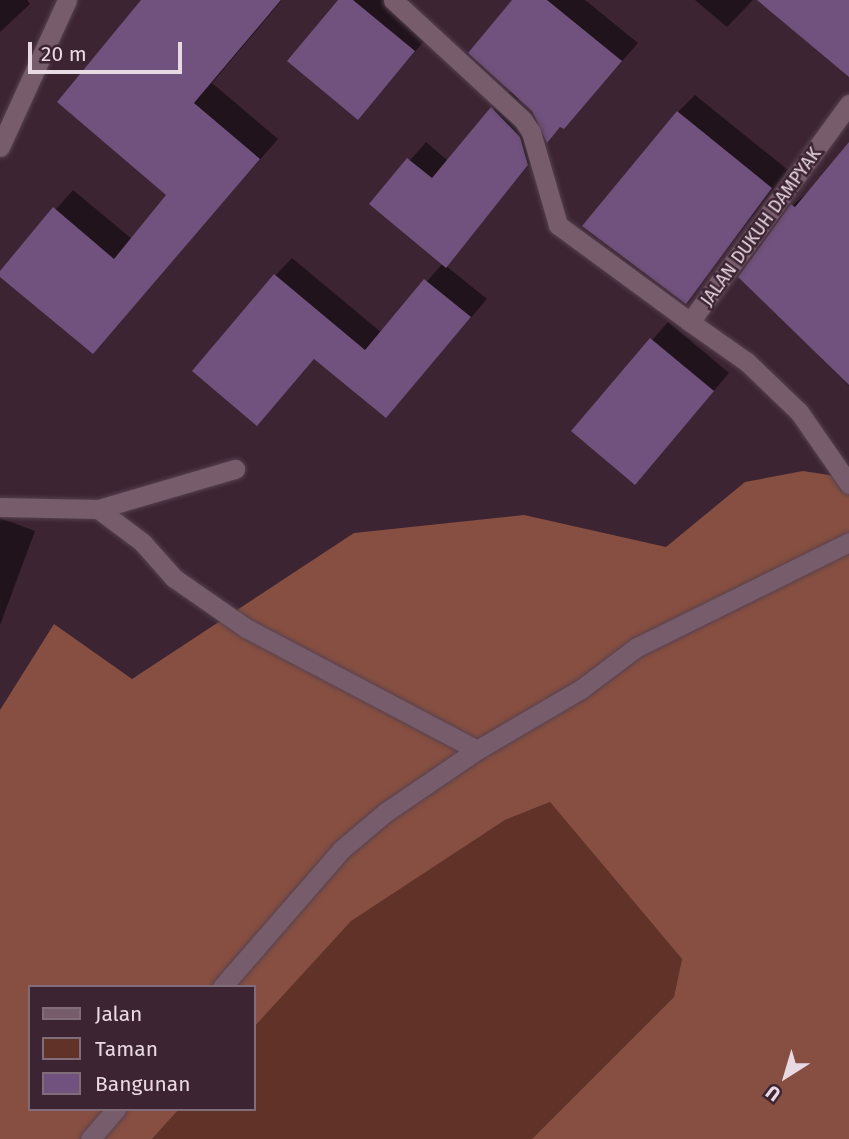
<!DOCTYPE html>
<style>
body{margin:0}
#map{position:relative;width:849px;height:1139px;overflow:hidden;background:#3c2433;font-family:"Fira Sans",sans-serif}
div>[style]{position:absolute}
.green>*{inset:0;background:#613328}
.forest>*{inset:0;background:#874f41}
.shadow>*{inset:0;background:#0007}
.building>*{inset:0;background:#71517e}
.roads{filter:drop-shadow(0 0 2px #56414f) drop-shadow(0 0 2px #56414f)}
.service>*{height:19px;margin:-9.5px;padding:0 9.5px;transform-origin:9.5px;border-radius:9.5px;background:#775c6c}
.minor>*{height:19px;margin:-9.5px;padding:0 9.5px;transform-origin:9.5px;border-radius:9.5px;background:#775c6c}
span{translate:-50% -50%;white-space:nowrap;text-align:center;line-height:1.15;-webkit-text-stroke:5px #3c2433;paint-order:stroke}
.street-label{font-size:18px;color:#e9d9e2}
.legend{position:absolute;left:28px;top:985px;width:228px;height:126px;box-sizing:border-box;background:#3c2433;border:2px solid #816c79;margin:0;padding:9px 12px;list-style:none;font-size:21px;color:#e9d9e2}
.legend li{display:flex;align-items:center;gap:14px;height:35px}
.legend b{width:35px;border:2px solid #816c79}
.north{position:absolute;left:751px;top:1041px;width:70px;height:70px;-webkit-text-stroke:5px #3c2433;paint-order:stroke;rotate:217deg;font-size:19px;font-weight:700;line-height:28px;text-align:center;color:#e9d9e2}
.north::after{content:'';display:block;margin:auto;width:24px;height:32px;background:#e9d9e2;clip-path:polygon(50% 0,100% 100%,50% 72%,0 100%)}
.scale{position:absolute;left:28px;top:42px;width:154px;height:32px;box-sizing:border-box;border:4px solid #e9d9e2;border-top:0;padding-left:9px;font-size:21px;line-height:24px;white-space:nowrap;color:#e9d9e2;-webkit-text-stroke:5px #3c2433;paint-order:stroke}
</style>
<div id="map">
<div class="green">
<div style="clip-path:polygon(550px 802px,682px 959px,674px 997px,532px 1139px,152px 1139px,179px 1109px,254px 1109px,254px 1027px,350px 921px,505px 820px)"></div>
</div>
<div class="forest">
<div style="clip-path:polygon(803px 471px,849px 478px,849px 1139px,532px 1139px,674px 997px,682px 959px,550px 802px,505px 820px,351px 921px,254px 1027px,254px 987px,30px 987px,30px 1109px,179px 1109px,152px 1139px,0 1139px,0 710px,54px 624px,132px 679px,354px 533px,524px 515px,666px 547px,745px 482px)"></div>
</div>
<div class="shadow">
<div style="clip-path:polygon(0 0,27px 0,30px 4px,0 32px)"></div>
<div style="clip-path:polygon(143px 0,282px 0,212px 83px,278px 139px,92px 352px,0 273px,73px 190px,132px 239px,169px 195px)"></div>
<div style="clip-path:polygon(340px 0,391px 0,431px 33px,358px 118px)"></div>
<div style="clip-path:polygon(evenodd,515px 0,585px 0,638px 43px,564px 127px,538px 125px,544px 146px,446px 266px,487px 299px,386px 416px,315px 358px,257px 424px,275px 276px,292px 258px,382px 333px,443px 263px,372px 204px,426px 142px,448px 161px,511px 90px,515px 0,520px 98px,533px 110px,537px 120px,518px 100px,520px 98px)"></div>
<div style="clip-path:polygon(695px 0,753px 0,727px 27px)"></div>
<div style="clip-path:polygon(695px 95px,788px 170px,686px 302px,678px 112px)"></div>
<div style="clip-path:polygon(849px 145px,849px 386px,741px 276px,793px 205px,814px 187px)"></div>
<div style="clip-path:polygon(668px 322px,729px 373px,635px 483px,573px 431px)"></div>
<div style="clip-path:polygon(0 518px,35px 531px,0 625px)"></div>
</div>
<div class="building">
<div style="clip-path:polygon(141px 0,281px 0,194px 103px,260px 159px,93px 354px,0 277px,0 271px,53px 207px,114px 259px,166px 195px,57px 102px)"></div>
<div style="clip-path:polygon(338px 0,353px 0,415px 51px,358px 120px,287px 61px)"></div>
<div style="clip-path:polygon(512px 0,547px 0,622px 61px,564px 129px,560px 127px,547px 143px,532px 111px,468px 53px)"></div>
<div style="clip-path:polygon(757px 0,849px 0,849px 77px)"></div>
<div style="clip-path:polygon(491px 107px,520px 137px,528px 165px,446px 268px,369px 204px,407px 158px,432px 178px)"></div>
<div style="clip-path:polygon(677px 111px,772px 188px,686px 304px,582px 226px)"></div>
<div style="clip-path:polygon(849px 142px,849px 385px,738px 277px,791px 204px,795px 207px)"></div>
<div style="clip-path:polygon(274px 274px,365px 350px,424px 279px,471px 317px,386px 418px,314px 359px,257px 426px,192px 371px)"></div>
<div style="clip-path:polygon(650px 338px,714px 391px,635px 485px,571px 431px)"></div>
</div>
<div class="roads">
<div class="service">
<div style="left:690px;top:322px;width:70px;rotate:35.1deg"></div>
<div style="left:747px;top:362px;width:72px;rotate:43.9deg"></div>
<div style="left:799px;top:412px;width:88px;rotate:55.2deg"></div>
<div style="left:98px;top:509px;width:55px;rotate:36.9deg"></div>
<div style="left:142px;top:542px;width:48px;rotate:48.4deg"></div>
<div style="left:174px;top:578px;width:88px;rotate:34.8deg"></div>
<div style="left:246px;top:628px;width:261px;rotate:27.8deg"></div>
<div style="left:222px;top:987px;width:183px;rotate:-49deg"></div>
<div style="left:342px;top:849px;width:57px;rotate:-40.1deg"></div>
<div style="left:386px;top:812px;width:110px;rotate:-34.3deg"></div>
<div style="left:477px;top:750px;width:121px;rotate:-30.4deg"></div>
<div style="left:581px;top:689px;width:70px;rotate:-36.9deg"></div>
<div style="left:637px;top:647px;width:237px;rotate:-26.3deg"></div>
<div style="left:90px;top:1139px;width:40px;rotate:-49deg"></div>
</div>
<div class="minor">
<div style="left:393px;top:0;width:177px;rotate:42.7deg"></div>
<div style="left:523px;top:120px;width:14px;rotate:56deg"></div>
<div style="left:531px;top:132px;width:97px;rotate:73.8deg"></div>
<div style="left:558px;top:225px;width:164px;rotate:36.3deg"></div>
<div style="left:690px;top:322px;width:270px;rotate:-53.9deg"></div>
<div style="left:0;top:147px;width:162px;rotate:-65.5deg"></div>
<div style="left:0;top:507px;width:98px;rotate:1.2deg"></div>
<div style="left:98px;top:509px;width:143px;rotate:-16.3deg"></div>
</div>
</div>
<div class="street-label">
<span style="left:761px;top:227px;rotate:-54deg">JALAN DUKUH DAMPYAK</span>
</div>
<ul class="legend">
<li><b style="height:9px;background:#775c6c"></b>Jalan</li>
<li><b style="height:19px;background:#613328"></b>Taman</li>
<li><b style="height:19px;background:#71517e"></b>Bangunan</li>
</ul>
<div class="north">U</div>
<div class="scale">20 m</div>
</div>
